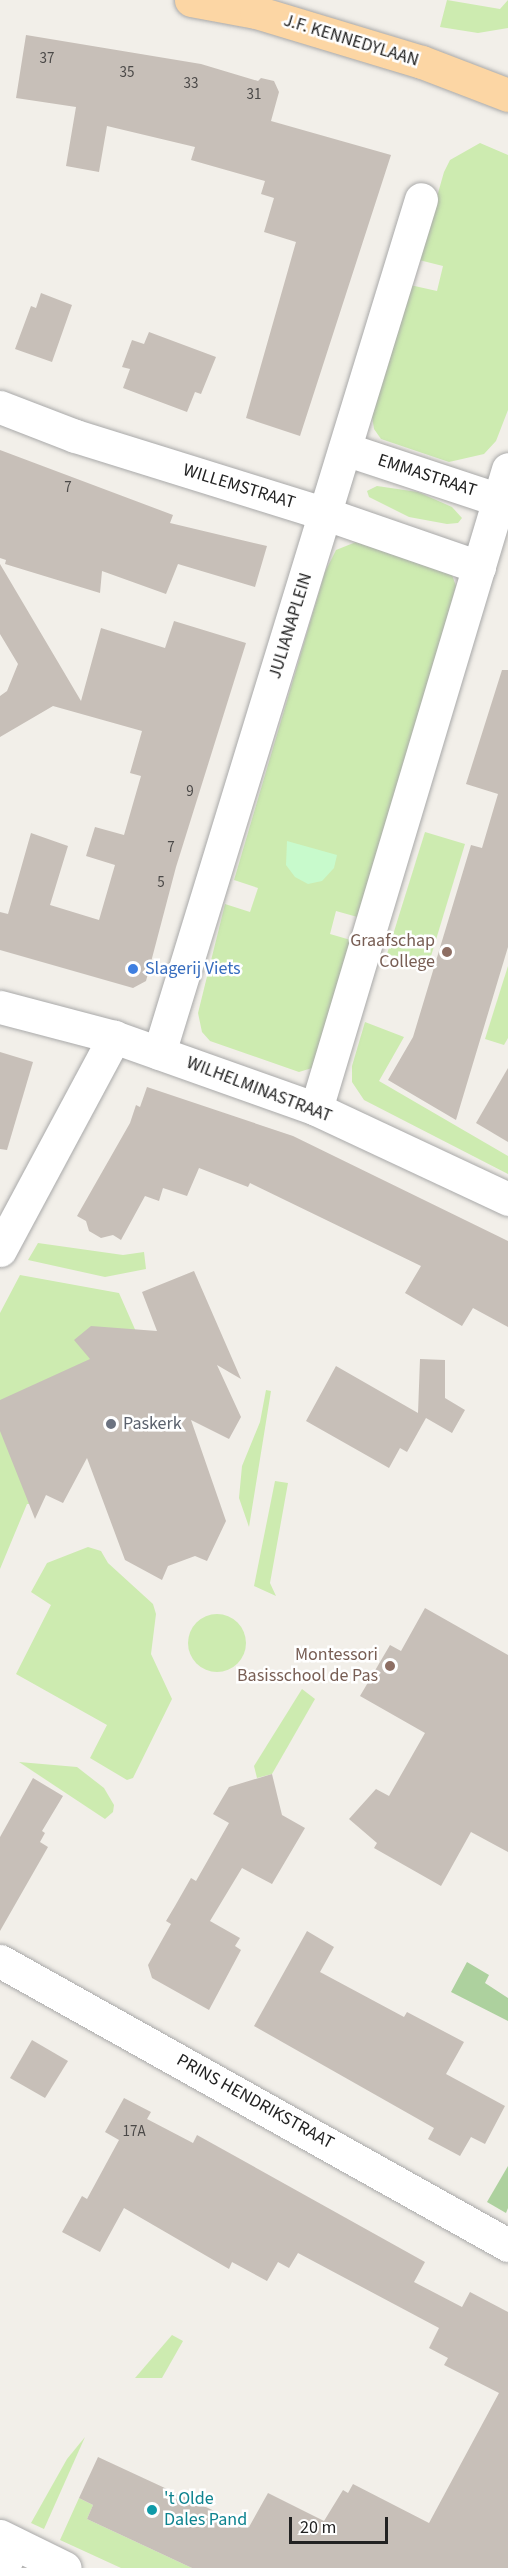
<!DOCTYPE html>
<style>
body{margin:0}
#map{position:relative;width:508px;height:2568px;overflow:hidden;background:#f2efe9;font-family:"Source Sans 3",sans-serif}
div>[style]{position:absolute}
.grass>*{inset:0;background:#cdebb0}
.round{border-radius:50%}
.forest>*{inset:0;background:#add19e}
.park>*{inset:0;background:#c8facc}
.building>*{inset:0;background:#c7bfb8}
.roads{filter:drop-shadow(0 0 2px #a9a9a9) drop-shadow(0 0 2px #a9a9a9)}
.minor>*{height:33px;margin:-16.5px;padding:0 16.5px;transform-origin:16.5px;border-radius:16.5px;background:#fff}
.major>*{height:33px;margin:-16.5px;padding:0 16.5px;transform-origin:16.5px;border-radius:16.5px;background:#fcd6a4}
.dots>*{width:16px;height:16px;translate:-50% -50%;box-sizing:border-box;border:3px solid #fff;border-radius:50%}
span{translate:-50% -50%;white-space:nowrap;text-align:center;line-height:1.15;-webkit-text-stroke:5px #fff;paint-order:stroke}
.number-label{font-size:15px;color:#4b4948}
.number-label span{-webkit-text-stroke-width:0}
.street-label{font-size:18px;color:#222}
.education-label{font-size:18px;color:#785e54}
.right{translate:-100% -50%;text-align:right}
.shop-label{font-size:18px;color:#366cbe}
.left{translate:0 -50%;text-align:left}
.worship-label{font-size:18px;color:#5b616d}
.culture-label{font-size:18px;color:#0d838f}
.scale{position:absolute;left:289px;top:2517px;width:99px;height:27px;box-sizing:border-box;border:3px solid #222;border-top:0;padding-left:8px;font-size:18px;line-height:21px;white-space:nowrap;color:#222;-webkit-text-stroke:4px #fff;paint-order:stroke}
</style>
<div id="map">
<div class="grass">
<div style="clip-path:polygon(447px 0,500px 9px,508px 0,508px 28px,478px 33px,440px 27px)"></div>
<div style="clip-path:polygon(480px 143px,508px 155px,508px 410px,496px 441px,484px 454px,449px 462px,381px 439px,374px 429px,372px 416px,410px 285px,437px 291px,443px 266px,419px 260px,444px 172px,450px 160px)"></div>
<div style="clip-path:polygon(377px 486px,418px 492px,452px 507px,462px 518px,458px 523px,447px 524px,409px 517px,369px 497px,367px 491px)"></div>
<div style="clip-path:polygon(356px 542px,452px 575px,456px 586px,361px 918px,336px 911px,330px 934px,354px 941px,312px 1068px,299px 1072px,210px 1041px,202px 1032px,198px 1013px,225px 904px,250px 912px,258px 888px,234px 880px,325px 572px,336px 550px)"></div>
<div style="clip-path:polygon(425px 832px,465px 844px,428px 966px,387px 954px)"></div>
<div style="clip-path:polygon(508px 966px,508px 1038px,504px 1045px,485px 1039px)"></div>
<div style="clip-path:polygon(365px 1022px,404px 1037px,379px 1081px,508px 1156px,508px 1174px,364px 1100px,352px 1082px,352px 1066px)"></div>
<div style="clip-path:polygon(38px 1243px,123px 1255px,144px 1252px,146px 1269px,105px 1277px,28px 1260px)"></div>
<div style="clip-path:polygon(20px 1275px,119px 1293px,141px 1343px,32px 1504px,27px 1504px,0 1569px,0 1313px)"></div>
<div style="clip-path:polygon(266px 1390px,271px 1391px,249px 1527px,239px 1498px,242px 1466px,260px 1422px)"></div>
<div style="clip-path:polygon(275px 1481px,288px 1483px,270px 1583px,276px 1596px,254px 1586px)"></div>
<div style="clip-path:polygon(88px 1547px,101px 1551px,108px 1563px,153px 1604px,156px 1614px,151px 1654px,172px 1699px,133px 1778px,127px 1780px,90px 1758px,107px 1725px,16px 1674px,51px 1605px,31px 1592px,47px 1563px)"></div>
<div class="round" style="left:188px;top:1614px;width:58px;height:58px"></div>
<div style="clip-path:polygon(302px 1689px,315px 1699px,272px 1774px,257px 1778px,254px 1766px)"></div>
<div style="clip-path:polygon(19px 1762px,77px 1767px,104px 1788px,114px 1805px,113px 1812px,105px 1819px)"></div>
<div style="clip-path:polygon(172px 2335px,183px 2341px,162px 2378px,135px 2378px)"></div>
<div style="clip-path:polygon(85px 2437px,44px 2529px,31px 2523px,67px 2459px)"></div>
<div style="clip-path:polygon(79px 2498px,93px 2505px,87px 2519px,192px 2568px,121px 2568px,60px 2540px)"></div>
</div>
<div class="forest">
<div style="clip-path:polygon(467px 1962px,489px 1975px,485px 1983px,508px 1998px,508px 2021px,451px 1992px)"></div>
<div style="clip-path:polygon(508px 2166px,508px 2208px,506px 2213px,487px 2202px)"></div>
</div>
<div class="park">
<div style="clip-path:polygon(287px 841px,337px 855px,334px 868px,322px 881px,308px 884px,295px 877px,286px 865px)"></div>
</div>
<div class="building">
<div style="clip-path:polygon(26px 35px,201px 64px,258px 81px,261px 78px,274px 81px,279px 92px,271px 121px,391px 155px,300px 436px,246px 418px,296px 242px,264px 232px,274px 198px,261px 194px,265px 181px,191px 160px,195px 147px,107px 126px,99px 172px,66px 166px,76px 107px,16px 98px)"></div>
<div style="clip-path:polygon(41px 293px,72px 305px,52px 362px,15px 349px,31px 306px,36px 308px)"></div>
<div style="clip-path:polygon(149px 332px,216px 357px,201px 394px,195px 392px,187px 412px,123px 388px,130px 369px,122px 367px,132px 340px,144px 344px)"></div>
<div style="clip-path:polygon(0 450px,173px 515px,170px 523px,267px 546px,255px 587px,178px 564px,166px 594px,102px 571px,100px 593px,5px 564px,6px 560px,0 558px)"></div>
<div style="clip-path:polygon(0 564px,81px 701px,101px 628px,165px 648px,174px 621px,246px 643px,176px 867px,146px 981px,133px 988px,0 950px,0 912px,8px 914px,31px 833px,68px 846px,50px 905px,99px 920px,115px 865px,86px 856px,95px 827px,124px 835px,141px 776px,130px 773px,142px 731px,53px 706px,0 737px,0 696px,7px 691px,18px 664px,0 634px)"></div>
<div style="clip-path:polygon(502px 670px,508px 670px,508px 947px,456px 1120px,388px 1080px,413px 1037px,471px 845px,482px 848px,498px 794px,466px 784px)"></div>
<div style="clip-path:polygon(0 1052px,33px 1062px,7px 1150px,0 1149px)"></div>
<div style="clip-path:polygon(508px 1068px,508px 1142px,476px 1123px)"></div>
<div style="clip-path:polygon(147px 1087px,293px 1136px,508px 1241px,508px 1327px,473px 1308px,462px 1326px,405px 1293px,421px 1266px,250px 1183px,248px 1187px,199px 1168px,187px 1196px,163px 1188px,159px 1201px,145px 1196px,121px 1240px,113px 1235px,101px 1238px,89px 1231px,86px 1221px,77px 1216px,130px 1123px,136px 1105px,140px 1107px)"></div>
<div style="clip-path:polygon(194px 1271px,241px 1379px,217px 1365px,241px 1417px,229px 1439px,191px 1420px,226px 1521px,207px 1561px,195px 1556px,168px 1566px,162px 1580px,125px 1560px,87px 1458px,63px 1503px,46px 1495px,35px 1519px,0 1431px,0 1400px,90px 1359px,74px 1340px,91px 1326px,157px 1331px,142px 1292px)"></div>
<div style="clip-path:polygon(420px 1359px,445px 1360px,445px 1398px,465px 1410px,452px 1433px,426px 1418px,407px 1452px,400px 1448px,389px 1468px,306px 1421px,336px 1366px,418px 1413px)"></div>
<div style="clip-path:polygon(425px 1608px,508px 1655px,508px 1852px,471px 1832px,441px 1886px,374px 1848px,377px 1843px,349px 1819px,376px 1789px,389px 1796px,425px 1733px,360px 1696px,390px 1645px,401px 1651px)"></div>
<div style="clip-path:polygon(272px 1774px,282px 1815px,305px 1828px,272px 1884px,242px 1868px,210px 1921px,240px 1938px,235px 1946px,241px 1950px,209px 2010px,152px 1978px,148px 1965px,171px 1924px,166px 1921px,175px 1906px,191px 1878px,196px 1881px,229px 1823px,213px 1814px,229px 1787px)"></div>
<div style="clip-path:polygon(33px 1778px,63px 1796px,42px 1831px,45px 1833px,40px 1842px,48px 1847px,0 1931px,0 1837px)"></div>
<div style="clip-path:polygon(307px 1931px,334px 1947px,320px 1972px,404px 2017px,407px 2012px,464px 2042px,446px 2074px,505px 2106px,485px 2144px,471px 2137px,460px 2156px,428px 2139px,434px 2128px,254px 2026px)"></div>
<div style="clip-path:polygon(32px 2040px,68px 2061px,45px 2098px,10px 2078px)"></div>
<div style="clip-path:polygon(124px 2098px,151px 2112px,147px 2119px,193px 2143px,197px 2135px,425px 2262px,414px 2282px,462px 2307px,470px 2292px,508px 2312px,508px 2568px,192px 2568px,87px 2519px,93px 2505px,79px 2498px,98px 2457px,249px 2527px,268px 2493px,324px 2521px,343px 2490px,348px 2493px,353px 2484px,429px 2523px,499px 2393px,444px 2365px,448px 2358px,429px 2348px,439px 2328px,298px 2253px,289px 2268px,278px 2262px,267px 2281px,232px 2262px,229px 2269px,124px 2208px,100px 2252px,62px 2232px,82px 2196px,87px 2199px,119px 2140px,105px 2132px)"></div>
</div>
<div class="roads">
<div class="minor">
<div style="left:0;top:407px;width:80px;rotate:21.1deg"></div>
<div style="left:75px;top:436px;width:263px;rotate:17.3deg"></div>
<div style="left:326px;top:514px;width:162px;rotate:19.1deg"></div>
<div style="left:345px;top:449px;width:172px;rotate:18.3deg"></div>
<div style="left:0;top:1007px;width:118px;rotate:14.7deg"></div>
<div style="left:114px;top:1037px;width:214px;rotate:19.6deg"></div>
<div style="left:316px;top:1109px;width:212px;rotate:25.1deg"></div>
<div style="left:159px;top:1053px;width:893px;rotate:-72.94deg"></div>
<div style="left:316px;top:1109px;width:668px;rotate:-73.3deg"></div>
<div style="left:0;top:1250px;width:242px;rotate:-61.8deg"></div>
<div style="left:0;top:1961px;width:582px;rotate:29.21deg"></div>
<div style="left:0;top:2536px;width:72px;rotate:26.2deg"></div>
<div style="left:2px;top:2568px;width:27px;rotate:-63deg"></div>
</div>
<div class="major">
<div style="left:191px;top:0;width:66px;rotate:10.5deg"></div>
<div style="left:256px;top:12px;width:173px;rotate:16.8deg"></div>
<div style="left:422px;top:62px;width:92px;rotate:21deg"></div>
</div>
</div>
<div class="dots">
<div style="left:447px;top:952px;background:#8d6e63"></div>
<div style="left:133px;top:969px;background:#3f7fe0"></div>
<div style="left:111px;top:1424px;background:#6b7280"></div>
<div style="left:390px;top:1666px;background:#8d6e63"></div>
<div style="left:152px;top:2510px;background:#0f9aa8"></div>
</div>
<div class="number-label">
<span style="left:47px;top:59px">37</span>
<span style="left:127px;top:73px">35</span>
<span style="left:191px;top:84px">33</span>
<span style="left:254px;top:95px">31</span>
<span style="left:68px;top:488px">7</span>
<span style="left:190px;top:792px">9</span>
<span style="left:171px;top:848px">7</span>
<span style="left:161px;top:883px">5</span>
<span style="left:134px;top:2132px">17A</span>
</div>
<div class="street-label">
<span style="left:351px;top:41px;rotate:17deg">J.F. KENNEDYLAAN</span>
<span style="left:427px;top:476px;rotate:18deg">EMMASTRAAT</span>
<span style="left:239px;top:487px;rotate:17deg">WILLEMSTRAAT</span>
<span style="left:291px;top:626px;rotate:-73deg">JULIANAPLEIN</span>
<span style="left:259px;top:1090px;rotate:21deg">WILHELMINASTRAAT</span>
<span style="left:255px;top:2102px;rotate:29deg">PRINS HENDRIKSTRAAT</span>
</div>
<div class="education-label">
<span class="right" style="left:435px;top:952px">Graafschap<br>College</span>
<span class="right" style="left:378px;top:1666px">Montessori<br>Basisschool de Pas</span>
</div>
<div class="shop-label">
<span class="left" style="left:145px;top:969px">Slagerij Viets</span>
</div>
<div class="worship-label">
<span class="left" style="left:123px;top:1424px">Paskerk</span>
</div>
<div class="culture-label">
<span class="left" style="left:164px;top:2510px">'t Olde<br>Dales Pand</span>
</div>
<div class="scale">20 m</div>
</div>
